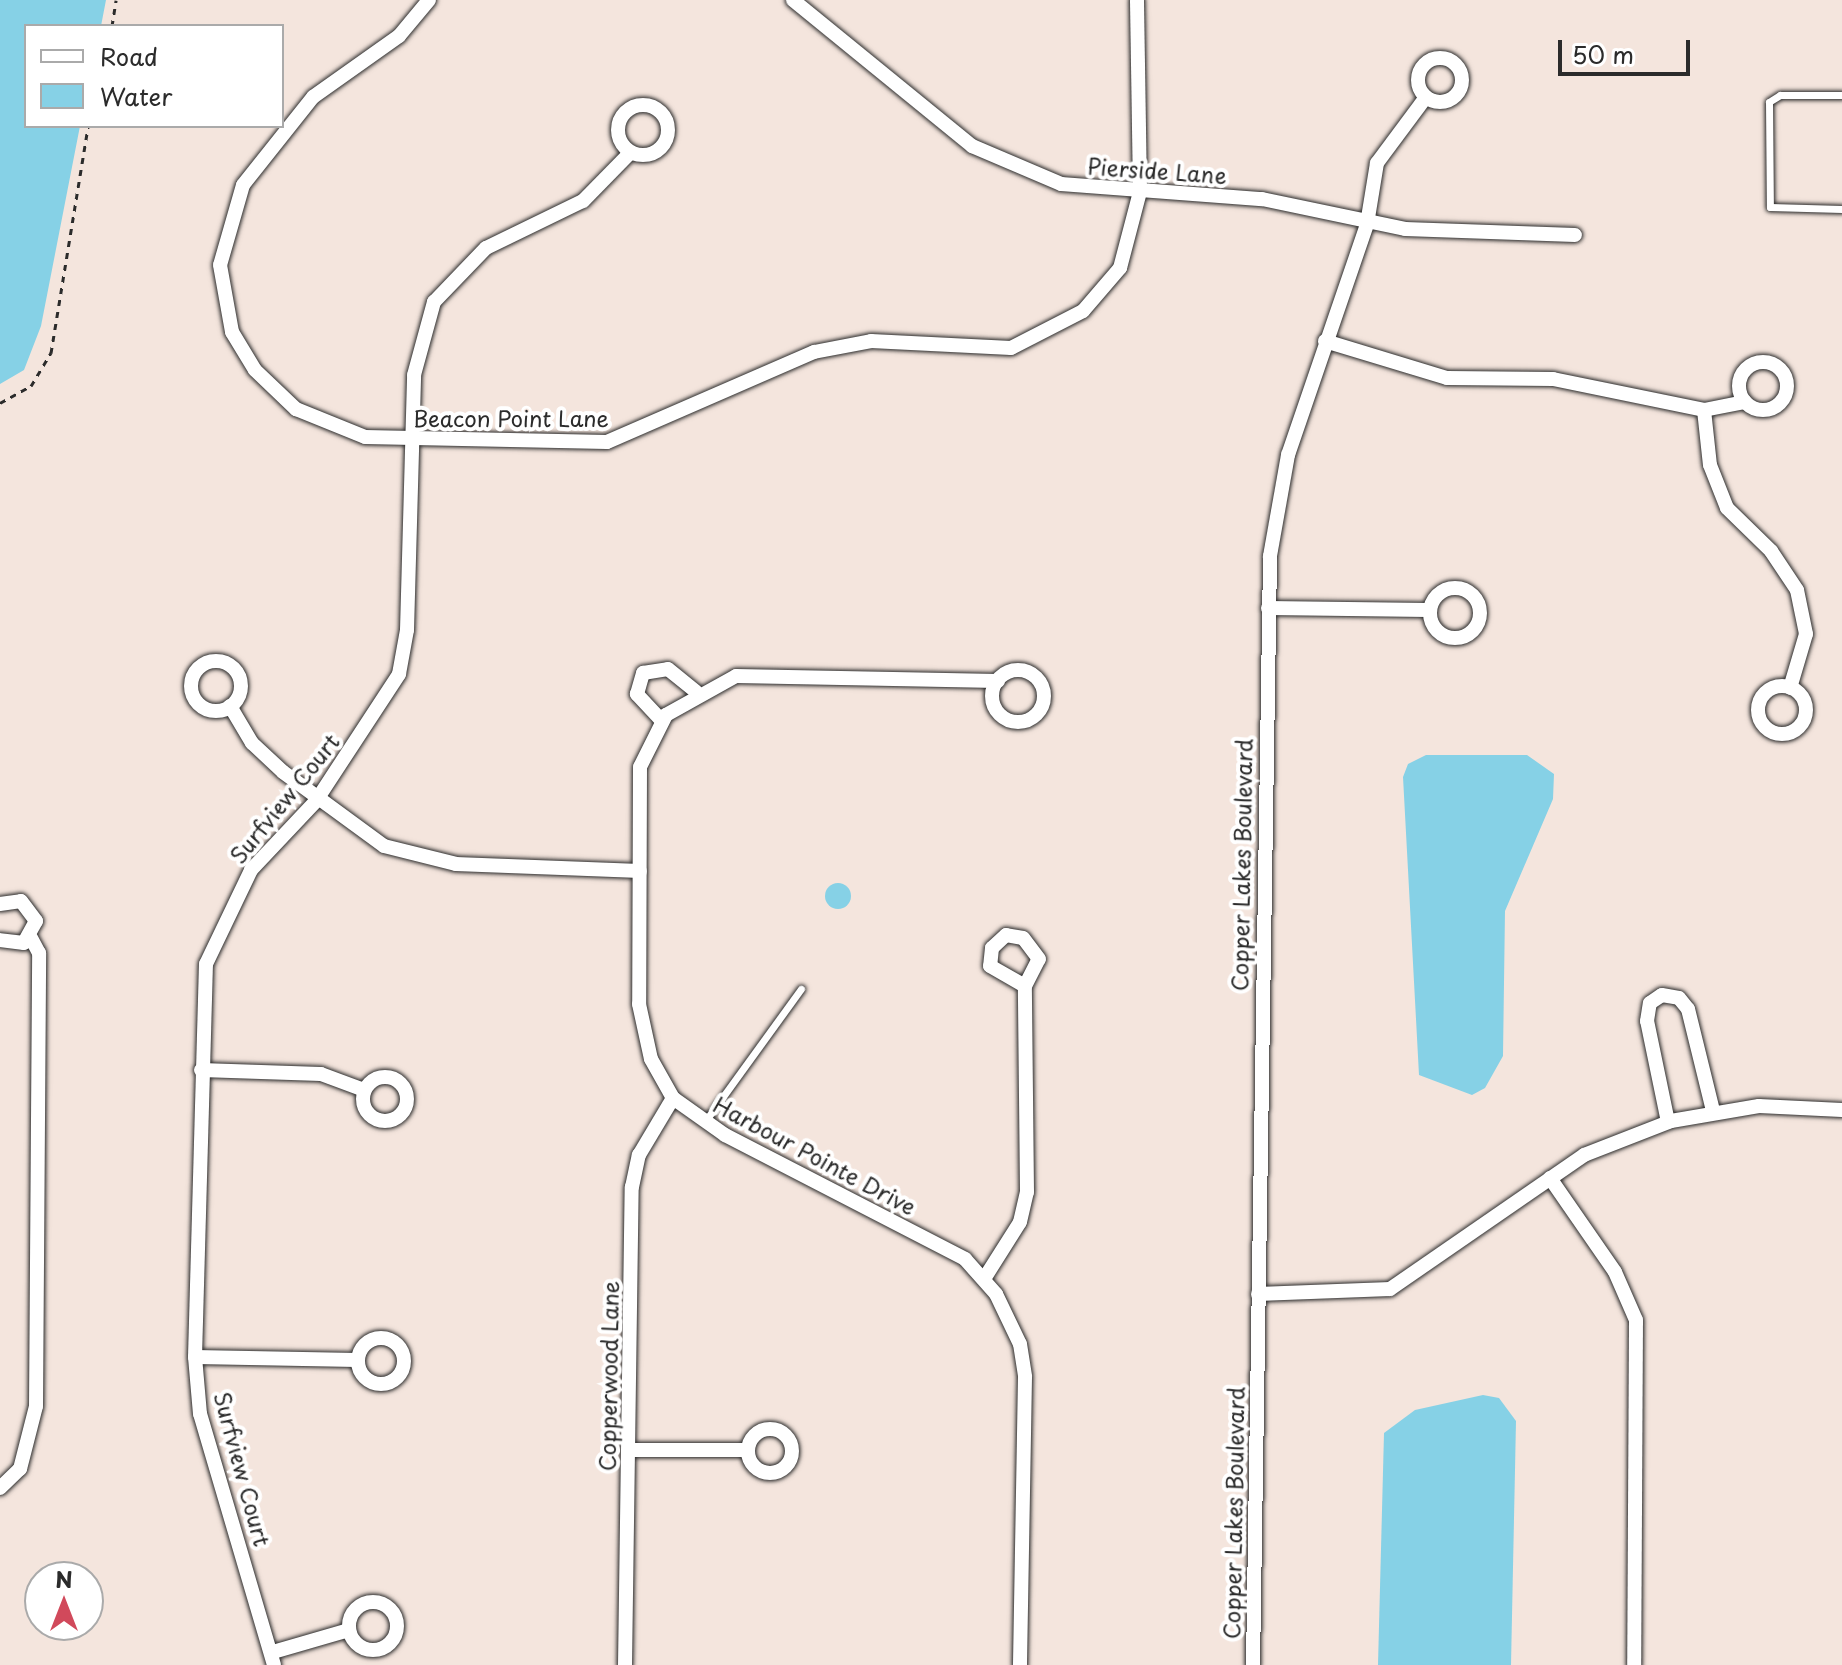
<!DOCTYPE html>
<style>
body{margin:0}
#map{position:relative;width:1842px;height:1665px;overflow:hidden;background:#f4e5dd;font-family:"Playpen Sans",sans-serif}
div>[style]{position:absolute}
.water>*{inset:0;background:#86d1e6}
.round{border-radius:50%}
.path>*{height:3px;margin-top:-1.5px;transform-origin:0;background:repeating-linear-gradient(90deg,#2b2b2b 0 6px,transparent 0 12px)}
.roads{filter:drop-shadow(0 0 2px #2b2b2b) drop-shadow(0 0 2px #2b2b2b)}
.lane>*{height:7px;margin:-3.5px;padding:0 3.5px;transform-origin:3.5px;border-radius:3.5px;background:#fff}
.street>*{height:14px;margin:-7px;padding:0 7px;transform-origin:7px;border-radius:7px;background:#fff}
.street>.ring{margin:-7px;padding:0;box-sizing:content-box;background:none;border:14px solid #fff;border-radius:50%}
span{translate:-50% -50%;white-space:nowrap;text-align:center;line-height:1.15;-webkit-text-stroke:8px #fff;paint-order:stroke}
.street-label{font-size:22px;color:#2b2b2b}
.legend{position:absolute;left:24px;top:24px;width:260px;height:104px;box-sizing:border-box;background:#fff;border:2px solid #aaa;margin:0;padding:10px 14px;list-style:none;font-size:24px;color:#2b2b2b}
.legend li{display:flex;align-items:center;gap:16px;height:40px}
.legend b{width:40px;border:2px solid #aaa}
.north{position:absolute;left:24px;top:1561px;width:80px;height:80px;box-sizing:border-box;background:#fff;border:2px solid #aaa;border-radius:50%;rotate:0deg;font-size:22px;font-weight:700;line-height:32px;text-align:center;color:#2b2b2b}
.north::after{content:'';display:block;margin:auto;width:28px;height:36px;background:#d1495b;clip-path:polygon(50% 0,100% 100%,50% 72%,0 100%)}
.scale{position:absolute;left:1558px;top:40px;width:132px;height:36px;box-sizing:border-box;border:4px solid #2b2b2b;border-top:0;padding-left:10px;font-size:24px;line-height:28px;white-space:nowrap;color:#2b2b2b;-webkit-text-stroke:6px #fff;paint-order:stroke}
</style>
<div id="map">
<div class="water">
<div style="clip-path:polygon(0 0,106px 0,101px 26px,26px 26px,26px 126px,80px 126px,41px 326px,24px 370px,0 384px)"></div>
<div style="clip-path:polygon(1426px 755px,1527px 755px,1554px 774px,1553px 799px,1505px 911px,1503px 1056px,1485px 1088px,1472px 1095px,1419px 1075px,1403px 777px,1408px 764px)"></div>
<div class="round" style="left:825px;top:883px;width:26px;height:26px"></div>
<div style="clip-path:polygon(1483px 1395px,1499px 1398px,1516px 1421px,1511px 1665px,1378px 1665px,1384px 1433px,1415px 1410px)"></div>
</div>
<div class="path">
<div style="left:112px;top:26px;width:26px;rotate:-81deg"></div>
<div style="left:0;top:403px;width:35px;rotate:-29deg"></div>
<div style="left:31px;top:386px;width:39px;rotate:-59deg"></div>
<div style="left:51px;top:353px;width:230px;rotate:-80.7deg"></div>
</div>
<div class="roads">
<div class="lane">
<div style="left:1842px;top:95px;width:62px;rotate:180deg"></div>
<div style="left:1780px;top:95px;width:13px;rotate:148deg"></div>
<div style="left:1769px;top:102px;width:105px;rotate:89.5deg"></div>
<div style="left:1770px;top:207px;width:72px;rotate:1.6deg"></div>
<div style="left:706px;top:1120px;width:162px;rotate:-54.1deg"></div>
</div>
<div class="street">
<div style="left:429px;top:0;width:47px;rotate:129.8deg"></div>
<div style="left:399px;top:36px;width:105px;rotate:144.7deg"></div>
<div style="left:313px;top:97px;width:112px;rotate:128.5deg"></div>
<div style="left:243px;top:185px;width:83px;rotate:106deg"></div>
<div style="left:220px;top:265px;width:68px;rotate:79.8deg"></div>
<div style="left:232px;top:332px;width:44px;rotate:58.8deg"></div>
<div style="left:255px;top:370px;width:57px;rotate:43.6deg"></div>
<div style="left:296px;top:409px;width:74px;rotate:22.1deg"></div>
<div style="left:365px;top:437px;width:242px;rotate:1.2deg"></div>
<div style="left:607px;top:442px;width:226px;rotate:-23.5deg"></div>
<div style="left:814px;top:352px;width:58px;rotate:-10.9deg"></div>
<div style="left:871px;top:341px;width:140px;rotate:2.9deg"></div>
<div style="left:1011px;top:348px;width:81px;rotate:-27.2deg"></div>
<div style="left:1083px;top:311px;width:57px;rotate:-49.3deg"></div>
<div style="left:1120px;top:268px;width:79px;rotate:-75.3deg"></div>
<div style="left:1140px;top:192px;width:192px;rotate:-90.9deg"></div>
<div style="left:793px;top:0;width:231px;rotate:39.2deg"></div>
<div style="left:972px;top:146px;width:97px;rotate:23.1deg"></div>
<div style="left:1061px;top:184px;width:202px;rotate:4.3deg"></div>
<div style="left:1262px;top:199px;width:146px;rotate:11.8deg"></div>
<div style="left:1405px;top:229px;width:170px;rotate:2deg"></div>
<div class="ring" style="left:1418px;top:58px;width:30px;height:30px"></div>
<div class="ring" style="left:618px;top:105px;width:36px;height:36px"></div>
<div style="left:1325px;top:341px;width:127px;rotate:16.9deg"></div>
<div style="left:1447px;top:378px;width:106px;rotate:0.5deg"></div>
<div style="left:1553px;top:379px;width:154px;rotate:11.6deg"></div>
<div style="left:1704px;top:410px;width:42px;rotate:-11deg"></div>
<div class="ring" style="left:1739px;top:362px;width:34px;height:34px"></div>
<div style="left:1704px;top:410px;width:55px;rotate:83.8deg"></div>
<div style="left:1710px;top:465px;width:46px;rotate:68.4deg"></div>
<div style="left:1727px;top:508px;width:62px;rotate:44.3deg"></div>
<div style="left:1771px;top:551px;width:47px;rotate:56.3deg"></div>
<div style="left:1797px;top:590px;width:45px;rotate:78.4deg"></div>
<div style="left:1806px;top:634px;width:56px;rotate:106.5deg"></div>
<div class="ring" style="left:1430px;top:588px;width:36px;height:36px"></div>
<div style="left:1268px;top:608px;width:160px;rotate:0.7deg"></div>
<div class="ring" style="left:191px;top:661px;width:36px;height:36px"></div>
<div class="ring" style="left:992px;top:670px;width:38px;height:38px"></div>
<div style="left:998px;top:681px;width:262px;rotate:-178.9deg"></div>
<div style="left:736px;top:676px;width:80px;rotate:150.9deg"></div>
<div style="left:666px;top:715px;width:58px;rotate:116.6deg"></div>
<div style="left:640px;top:767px;width:237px;rotate:90.2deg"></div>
<div style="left:639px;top:1004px;width:56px;rotate:77.7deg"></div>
<div style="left:651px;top:1059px;width:45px;rotate:60.6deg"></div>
<div style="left:673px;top:1098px;width:64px;rotate:35.4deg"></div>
<div style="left:725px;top:1135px;width:270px;rotate:27.3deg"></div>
<div style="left:965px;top:1259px;width:47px;rotate:48.5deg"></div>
<div style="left:996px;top:1294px;width:55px;rotate:64.4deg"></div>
<div style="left:1020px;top:1344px;width:33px;rotate:81deg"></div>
<div style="left:1025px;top:1377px;width:288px;rotate:91deg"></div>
<div class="ring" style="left:1758px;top:686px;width:34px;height:34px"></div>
<div style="left:230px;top:706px;width:43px;rotate:59.3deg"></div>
<div style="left:252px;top:743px;width:42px;rotate:43.1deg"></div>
<div style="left:283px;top:772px;width:125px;rotate:36.2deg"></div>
<div style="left:384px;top:846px;width:74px;rotate:14deg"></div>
<div style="left:456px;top:864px;width:184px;rotate:2.2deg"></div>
<div style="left:662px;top:721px;width:37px;rotate:-133deg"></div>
<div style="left:637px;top:694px;width:22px;rotate:-74deg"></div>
<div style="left:643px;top:673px;width:25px;rotate:-9deg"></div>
<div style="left:668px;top:669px;width:36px;rotate:39deg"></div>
<div style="left:0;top:904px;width:21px;rotate:-8deg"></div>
<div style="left:21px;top:901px;width:25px;rotate:53deg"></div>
<div style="left:36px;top:921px;width:25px;rotate:119deg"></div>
<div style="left:24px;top:943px;width:24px;rotate:-173deg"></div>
<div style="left:201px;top:1070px;width:120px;rotate:1.9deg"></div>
<div style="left:321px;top:1074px;width:46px;rotate:20.4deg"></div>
<div class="ring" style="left:363px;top:1077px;width:30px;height:30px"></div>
<div style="left:1668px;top:1122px;width:103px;rotate:-101.7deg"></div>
<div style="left:1647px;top:1021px;width:18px;rotate:-81deg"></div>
<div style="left:1650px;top:1003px;width:14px;rotate:-34deg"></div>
<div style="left:1662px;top:995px;width:17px;rotate:10deg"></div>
<div style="left:1679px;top:998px;width:14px;rotate:51deg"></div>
<div style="left:1688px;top:1009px;width:105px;rotate:76.2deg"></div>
<div style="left:1550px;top:1178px;width:114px;rotate:55.3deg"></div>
<div style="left:1615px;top:1272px;width:52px;rotate:66.4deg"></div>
<div style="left:1636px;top:1320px;width:345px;rotate:90.3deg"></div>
<div style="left:984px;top:1279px;width:67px;rotate:-57.7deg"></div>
<div style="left:1020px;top:1222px;width:31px;rotate:-77deg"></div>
<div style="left:1027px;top:1192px;width:206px;rotate:-90.6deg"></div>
<div style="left:1025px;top:986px;width:30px;rotate:-63deg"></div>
<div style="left:1039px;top:959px;width:26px;rotate:-127deg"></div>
<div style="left:1023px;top:938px;width:17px;rotate:-170deg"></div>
<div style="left:1006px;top:935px;width:19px;rotate:137deg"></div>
<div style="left:992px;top:948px;width:18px;rotate:96deg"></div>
<div style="left:990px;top:966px;width:40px;rotate:29.7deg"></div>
<div style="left:1258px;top:1294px;width:132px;rotate:-2.2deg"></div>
<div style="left:1390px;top:1289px;width:236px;rotate:-34.6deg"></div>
<div style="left:1584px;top:1155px;width:93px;rotate:-21.3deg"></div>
<div style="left:1671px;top:1121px;width:89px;rotate:-9.7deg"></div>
<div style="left:1759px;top:1106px;width:83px;rotate:2.8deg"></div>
<div class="ring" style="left:358px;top:1338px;width:32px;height:32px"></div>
<div style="left:195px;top:1357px;width:162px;rotate:1.1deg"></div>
<div class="ring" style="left:748px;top:1429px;width:30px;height:30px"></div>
<div style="left:629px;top:1450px;width:119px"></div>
<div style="left:0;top:1488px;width:28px;rotate:-44deg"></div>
<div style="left:20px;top:1469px;width:65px;rotate:-75.7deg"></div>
<div style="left:36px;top:1406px;width:453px;rotate:-89.6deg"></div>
<div style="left:39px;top:953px;width:17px;rotate:-118deg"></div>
<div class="ring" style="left:349px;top:1602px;width:34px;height:34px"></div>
<div style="left:273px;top:1652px;width:79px;rotate:-16.1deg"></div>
<div style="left:274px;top:1665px;width:262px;rotate:-106.4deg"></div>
<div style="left:200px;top:1414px;width:57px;rotate:-95deg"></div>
<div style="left:195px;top:1357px;width:393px;rotate:-88.4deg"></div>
<div style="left:206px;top:964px;width:104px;rotate:-64.4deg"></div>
<div style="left:251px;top:870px;width:95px;rotate:-46.7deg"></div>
<div style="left:316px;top:801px;width:152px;rotate:-56.8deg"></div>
<div style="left:399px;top:674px;width:45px;rotate:-79.7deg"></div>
<div style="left:407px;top:630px;width:255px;rotate:-88.4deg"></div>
<div style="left:414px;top:375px;width:76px;rotate:-74.7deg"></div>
<div style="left:434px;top:302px;width:75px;rotate:-46.1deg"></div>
<div style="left:486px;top:248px;width:108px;rotate:-25.9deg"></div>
<div style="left:583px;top:201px;width:67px;rotate:-45.6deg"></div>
<div style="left:625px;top:1665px;width:478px;rotate:-89.2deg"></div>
<div style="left:632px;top:1187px;width:33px;rotate:-78deg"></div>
<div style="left:639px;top:1155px;width:66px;rotate:-59.2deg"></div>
<div style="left:1253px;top:1665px;width:1109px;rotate:-89.12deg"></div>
<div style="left:1270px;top:556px;width:103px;rotate:-79.9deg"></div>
<div style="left:1288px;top:455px;width:244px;rotate:-71.1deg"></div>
<div style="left:1367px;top:224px;width:62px;rotate:-80.7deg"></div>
<div style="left:1377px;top:163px;width:82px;rotate:-53.4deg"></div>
</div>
</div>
<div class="street-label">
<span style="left:1157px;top:170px;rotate:4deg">Pierside Lane</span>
<span style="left:511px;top:418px">Beacon Point Lane</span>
<span style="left:284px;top:798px;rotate:-51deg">Surfview Court</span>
<span style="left:1241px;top:865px;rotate:-89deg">Copper Lakes Boulevard</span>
<span style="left:815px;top:1155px;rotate:28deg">Harbour Pointe Drive</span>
<span style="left:608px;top:1376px;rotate:-89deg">Copperwood Lane</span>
<span style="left:243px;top:1469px;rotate:75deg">Surfview Court</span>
<span style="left:1233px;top:1513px;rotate:-89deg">Copper Lakes Boulevard</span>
</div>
<ul class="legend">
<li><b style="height:10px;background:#fff"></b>Road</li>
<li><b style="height:22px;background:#86d1e6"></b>Water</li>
</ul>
<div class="north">N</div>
<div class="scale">50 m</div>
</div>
